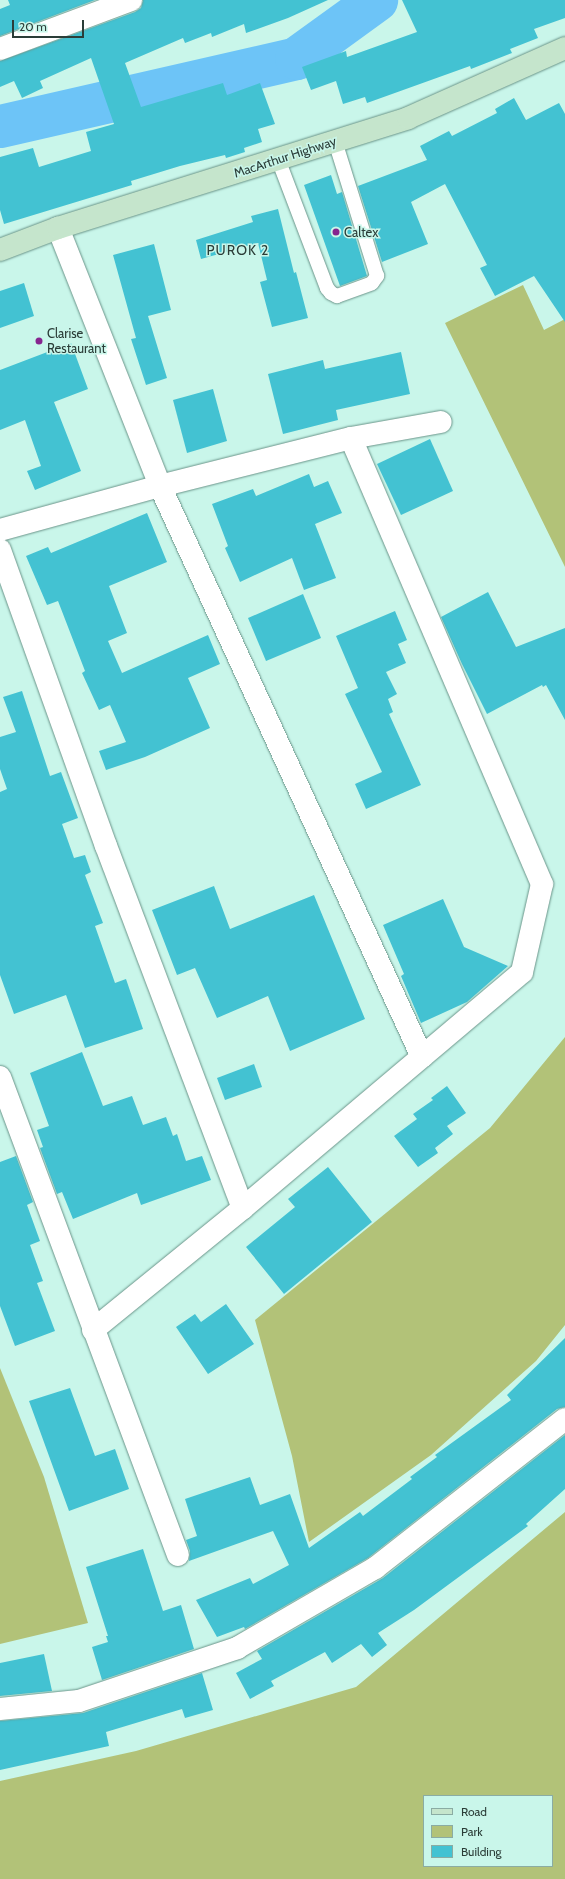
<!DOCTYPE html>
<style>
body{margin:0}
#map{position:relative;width:565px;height:1879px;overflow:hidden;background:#c9f6ea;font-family:Cabin,sans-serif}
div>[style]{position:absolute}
.green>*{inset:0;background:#b2c278}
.river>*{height:43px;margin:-21.5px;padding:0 21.5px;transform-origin:21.5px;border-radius:21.5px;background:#6dc4f7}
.building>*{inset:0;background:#43c2d2}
.roads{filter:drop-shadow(0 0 1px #6a9489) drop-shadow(0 0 1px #6a9489)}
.lane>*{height:14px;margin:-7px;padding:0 7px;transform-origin:7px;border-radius:7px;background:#fff}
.street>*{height:22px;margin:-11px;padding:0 11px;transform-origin:11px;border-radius:11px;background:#fff}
.secondary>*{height:22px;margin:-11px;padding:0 11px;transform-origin:11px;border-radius:11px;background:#c5e5cc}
.dots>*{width:11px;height:11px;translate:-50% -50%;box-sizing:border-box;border:2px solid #c9f6ea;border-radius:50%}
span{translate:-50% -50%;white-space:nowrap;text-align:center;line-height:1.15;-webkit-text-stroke:3px #c9f6ea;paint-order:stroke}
.street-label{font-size:13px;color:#2b3d38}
.poi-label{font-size:13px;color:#2b3d38}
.left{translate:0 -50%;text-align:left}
.neighbourhood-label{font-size:14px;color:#2b3d38;letter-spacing:1px}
.legend{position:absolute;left:423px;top:1795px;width:130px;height:72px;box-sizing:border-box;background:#c9f6ea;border:1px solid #8aaca3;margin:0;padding:5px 7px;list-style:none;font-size:12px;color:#2b3d38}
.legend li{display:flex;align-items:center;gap:8px;height:20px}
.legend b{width:20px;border:1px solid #8aaca3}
.scale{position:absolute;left:12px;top:20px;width:72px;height:18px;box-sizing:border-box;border:2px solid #2b3d38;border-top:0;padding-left:5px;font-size:12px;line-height:14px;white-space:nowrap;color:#2b3d38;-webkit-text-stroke:3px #c9f6ea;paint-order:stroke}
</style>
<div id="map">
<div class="green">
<div style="clip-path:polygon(523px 285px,544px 330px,565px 319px,565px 567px,445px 323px)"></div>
<div style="clip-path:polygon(565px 1037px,565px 1325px,536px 1361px,431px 1455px,309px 1542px,292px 1456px,255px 1320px,490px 1128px)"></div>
<div style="clip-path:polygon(0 1368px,44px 1477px,88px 1623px,0 1644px)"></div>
<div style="clip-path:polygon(evenodd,565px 1512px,565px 1879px,0 1879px,0 1781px,136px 1751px,356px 1687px,565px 1512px,424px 1796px,552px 1796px,552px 1866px,424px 1866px,424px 1796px)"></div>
</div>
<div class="river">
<div style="left:0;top:126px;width:304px;rotate:-12.9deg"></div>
<div style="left:296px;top:58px;width:99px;rotate:-35.9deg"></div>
</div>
<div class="building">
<div style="clip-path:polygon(8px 0,95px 0,0 36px,0 9px,10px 5px)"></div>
<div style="clip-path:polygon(143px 0,328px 0,288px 18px,246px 33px,244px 24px,212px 37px,211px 33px,185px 43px,183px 38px,125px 63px,141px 107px,223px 83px,227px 95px,260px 83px,275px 124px,258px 129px,262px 142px,244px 148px,245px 152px,226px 158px,225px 155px,180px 166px,131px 181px,132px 185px,4px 224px,0 210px,0 157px,33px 148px,39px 167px,91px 151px,86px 132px,114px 124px,91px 58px,40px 81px,43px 88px,22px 98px,14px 81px,0 87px,0 61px,135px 12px,141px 8px)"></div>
<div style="clip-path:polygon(402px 0,565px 0,565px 18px,534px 29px,538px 38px,510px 49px,512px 53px,471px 69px,470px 66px,367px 103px,365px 97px,343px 104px,336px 81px,311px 90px,302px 67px,346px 51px,347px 57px,417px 32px)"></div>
<div style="clip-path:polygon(514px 98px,526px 120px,559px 103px,565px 114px,565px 322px,534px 276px,495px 296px,480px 268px,487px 265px,445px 184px,411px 202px,428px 244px,382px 262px,358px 186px,427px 160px,420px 146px,449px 131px,452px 136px,497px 113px,495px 109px)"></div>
<div style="clip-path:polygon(331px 175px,337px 194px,342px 192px,367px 276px,340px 286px,304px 185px)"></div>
<div style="clip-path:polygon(278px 209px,294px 273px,296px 272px,308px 318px,272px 327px,260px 282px,267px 280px,258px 243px,201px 259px,196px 240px,253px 222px,251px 216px)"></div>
<div style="clip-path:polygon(154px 244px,171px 310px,148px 316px,167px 378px,146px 385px,131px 339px,136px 338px,113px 255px)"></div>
<div style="clip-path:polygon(24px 283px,34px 316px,0 328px,0 291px)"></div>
<div style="clip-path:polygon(71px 343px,88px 389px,54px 402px,81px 471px,35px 490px,27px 471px,41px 466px,25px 420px,0 430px,0 370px)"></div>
<div style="clip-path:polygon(401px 352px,410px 394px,336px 410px,338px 420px,283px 434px,268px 374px,323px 360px,325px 369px)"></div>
<div style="clip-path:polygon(213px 389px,227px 441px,187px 453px,173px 400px)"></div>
<div style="clip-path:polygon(430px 439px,453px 491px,401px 515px,377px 464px)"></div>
<div style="clip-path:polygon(309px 474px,314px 487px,328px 481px,342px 513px,315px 524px,336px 578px,304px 590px,292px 558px,240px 582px,225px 548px,228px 546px,212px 504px,253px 489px,256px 496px)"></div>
<div style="clip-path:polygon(147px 513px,167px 562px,109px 586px,127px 633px,108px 641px,122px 673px,208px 635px,220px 664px,188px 678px,210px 728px,145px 757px,106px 770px,99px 751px,126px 742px,110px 705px,99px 710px,82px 673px,85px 671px,58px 601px,47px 605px,26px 556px,48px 547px,51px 553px)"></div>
<div style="clip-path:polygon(488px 592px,516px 647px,565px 628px,565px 720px,546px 685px,543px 687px,542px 685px,487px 714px,462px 664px,441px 617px)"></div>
<div style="clip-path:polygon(303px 594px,321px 638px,266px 661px,248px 618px)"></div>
<div style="clip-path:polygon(395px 611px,407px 640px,398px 644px,406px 663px,386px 672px,397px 694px,388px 699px,393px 712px,389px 714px,421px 785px,366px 809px,355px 784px,382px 772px,345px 694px,358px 688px,336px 636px)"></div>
<div style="clip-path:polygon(22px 691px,50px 776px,61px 772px,78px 818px,62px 824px,74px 858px,85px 855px,91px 872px,85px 875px,103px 923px,95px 926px,115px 983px,126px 979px,143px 1029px,85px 1048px,66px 995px,14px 1014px,0 975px,0 792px,7px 789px,0 769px,0 737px,16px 732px,3px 697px)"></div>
<div style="clip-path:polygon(214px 886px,230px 929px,314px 895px,365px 1019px,290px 1051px,268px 996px,217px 1018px,195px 968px,177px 975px,152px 910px)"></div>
<div style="clip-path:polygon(443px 899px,464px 947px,508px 966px,467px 1002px,421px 1023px,401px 976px,404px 974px,383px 925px)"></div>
<div style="clip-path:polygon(82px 1052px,103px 1106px,132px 1096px,143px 1125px,166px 1117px,173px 1136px,177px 1134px,186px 1161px,202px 1156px,211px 1180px,141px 1205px,137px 1193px,73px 1219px,62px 1192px,57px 1194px,40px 1148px,43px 1147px,37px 1130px,49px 1126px,30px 1073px)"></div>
<div style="clip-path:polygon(254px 1064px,262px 1087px,225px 1100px,217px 1078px)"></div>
<div style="clip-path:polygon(447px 1086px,466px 1113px,447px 1126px,453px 1134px,435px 1148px,438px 1153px,418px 1167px,394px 1136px,417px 1119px,413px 1114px,433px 1100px,431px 1098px)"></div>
<div style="clip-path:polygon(16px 1156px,33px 1202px,27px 1205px,40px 1241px,30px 1245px,43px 1281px,37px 1283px,55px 1331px,15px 1346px,0 1306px,0 1162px)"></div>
<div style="clip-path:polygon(328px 1167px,372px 1222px,284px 1294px,246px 1247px,295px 1207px,288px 1199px)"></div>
<div style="clip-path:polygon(226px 1304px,254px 1344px,208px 1374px,176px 1327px,195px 1314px,201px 1322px)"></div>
<div style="clip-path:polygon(565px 1338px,565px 1407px,557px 1409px,368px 1558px,245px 1629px,244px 1627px,217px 1637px,196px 1600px,250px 1578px,253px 1584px,289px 1565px,273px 1531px,189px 1561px,190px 1551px,186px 1540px,197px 1536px,185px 1499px,250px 1477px,260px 1505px,290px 1494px,309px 1548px,360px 1512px,363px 1516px,412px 1479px,410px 1477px,437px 1457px,435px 1455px,511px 1400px,507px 1395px)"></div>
<div style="clip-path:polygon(70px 1388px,95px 1456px,115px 1449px,129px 1489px,69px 1511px,29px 1401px)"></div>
<div style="clip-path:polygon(565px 1435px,565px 1489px,526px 1524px,528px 1526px,414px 1610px,378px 1633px,387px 1645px,372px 1657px,361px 1644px,332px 1663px,325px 1652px,271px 1681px,274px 1686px,250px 1699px,236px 1673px,262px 1659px,257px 1651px,383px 1578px)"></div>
<div style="clip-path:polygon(143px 1549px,163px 1611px,181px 1605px,194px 1649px,102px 1680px,92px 1647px,108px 1642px,106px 1636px,108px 1636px,86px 1567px)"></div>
<div style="clip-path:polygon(44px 1654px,52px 1691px,0 1696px,0 1663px)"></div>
<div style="clip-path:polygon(202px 1673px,213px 1710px,185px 1718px,182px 1709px,106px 1732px,109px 1746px,0 1770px,0 1721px,83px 1713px)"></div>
</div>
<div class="roads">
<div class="lane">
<div style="left:278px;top:159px;width:138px;rotate:69.2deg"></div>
<div style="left:327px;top:288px;width:6px;rotate:51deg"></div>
<div style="left:331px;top:293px;width:7px;rotate:27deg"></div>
<div style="left:337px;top:296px;width:37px;rotate:-20deg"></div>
<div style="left:372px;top:283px;width:9px;rotate:-54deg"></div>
<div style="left:377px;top:276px;width:141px;rotate:-107.3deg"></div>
</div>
<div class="street">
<div style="left:0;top:49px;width:140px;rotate:-20.5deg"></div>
<div style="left:58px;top:228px;width:277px;rotate:68.4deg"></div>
<div style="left:160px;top:486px;width:628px;rotate:65.35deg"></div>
<div style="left:0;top:530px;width:166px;rotate:-15.4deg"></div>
<div style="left:160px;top:486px;width:197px;rotate:-14.1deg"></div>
<div style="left:351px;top:438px;width:91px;rotate:-10.1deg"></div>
<div style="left:0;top:550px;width:314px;rotate:70.3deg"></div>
<div style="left:106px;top:846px;width:387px;rotate:69.3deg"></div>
<div style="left:0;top:1077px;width:510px;rotate:69.58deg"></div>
<div style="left:93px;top:1330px;width:193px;rotate:-39.1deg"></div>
<div style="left:243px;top:1208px;width:365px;rotate:-40.2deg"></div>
<div style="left:522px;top:972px;width:90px;rotate:-77.2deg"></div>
<div style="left:542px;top:884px;width:485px;rotate:-113.2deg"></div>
<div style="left:0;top:1709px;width:79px;rotate:-5.8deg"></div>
<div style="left:79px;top:1701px;width:167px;rotate:-18.5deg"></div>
<div style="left:237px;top:1648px;width:160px;rotate:-30.1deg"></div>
<div style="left:375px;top:1568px;width:241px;rotate:-38.1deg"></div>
</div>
<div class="secondary">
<div style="left:0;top:250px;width:62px;rotate:-20.8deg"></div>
<div style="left:58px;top:228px;width:367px;rotate:-17.4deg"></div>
<div style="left:408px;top:118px;width:172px;rotate:-24deg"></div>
</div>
</div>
<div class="dots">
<div style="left:336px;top:232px;background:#86258f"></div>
<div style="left:39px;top:341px;background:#86258f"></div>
</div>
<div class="street-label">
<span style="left:285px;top:157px;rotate:-18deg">MacArthur Highway</span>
</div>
<div class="poi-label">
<span class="left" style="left:344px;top:232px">Caltex</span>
<span class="left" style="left:47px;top:341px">Clarise<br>Restaurant</span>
</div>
<div class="neighbourhood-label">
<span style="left:238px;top:250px">PUROK 2</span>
</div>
<ul class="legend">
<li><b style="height:5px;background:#c5e5cc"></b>Road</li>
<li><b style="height:11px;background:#b2c278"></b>Park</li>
<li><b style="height:11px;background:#43c2d2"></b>Building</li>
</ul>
<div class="scale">20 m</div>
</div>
